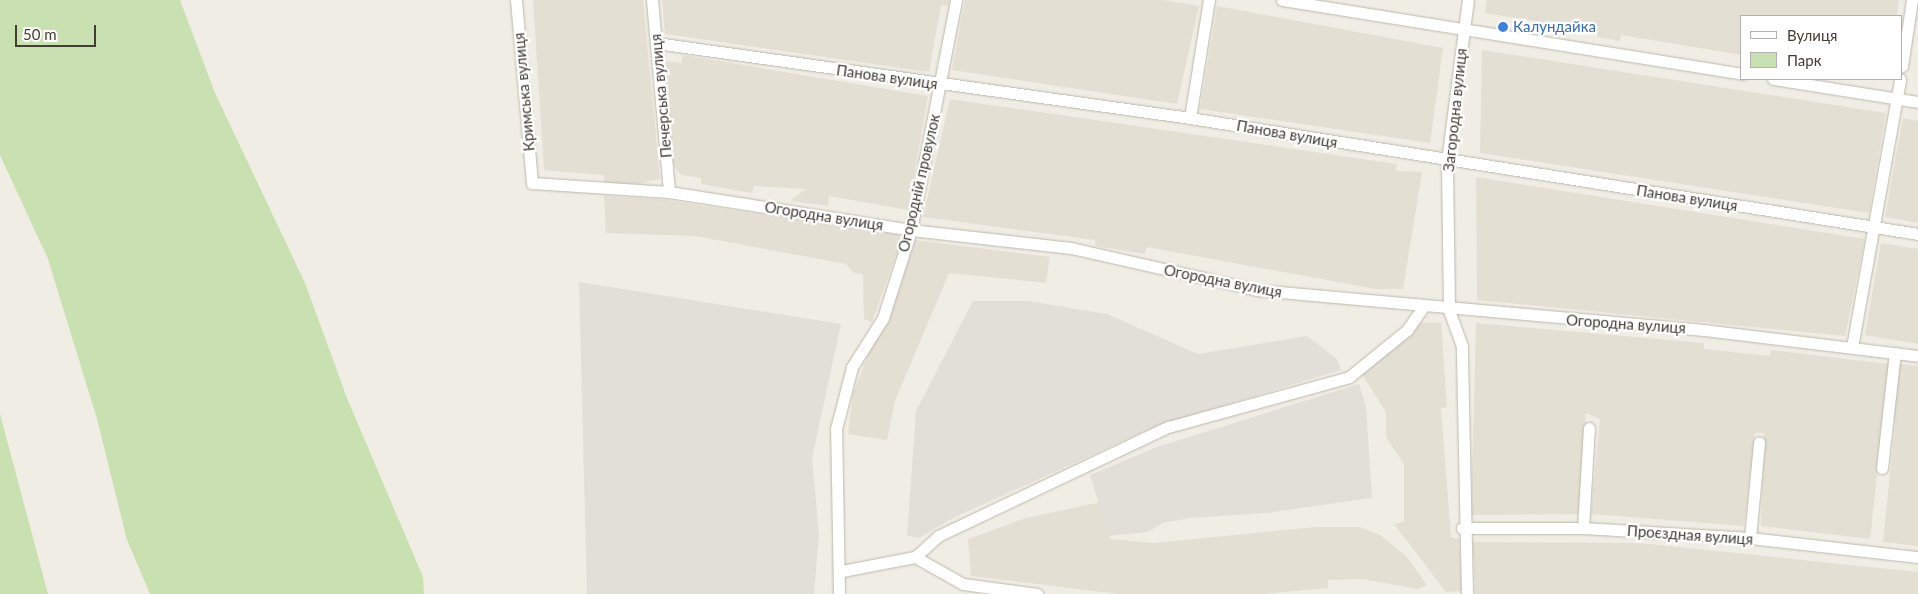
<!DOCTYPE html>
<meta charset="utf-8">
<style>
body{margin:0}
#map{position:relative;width:1918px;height:594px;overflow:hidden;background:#f0ede4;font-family:Lato,sans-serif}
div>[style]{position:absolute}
.residential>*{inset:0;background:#e4dfd3}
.industrial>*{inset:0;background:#e2dfd9}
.green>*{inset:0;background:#c9e1b0}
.roads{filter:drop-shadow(0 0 1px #beb8ab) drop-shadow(0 0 1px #beb8ab)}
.street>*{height:11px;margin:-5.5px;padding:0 5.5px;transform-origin:5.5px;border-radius:5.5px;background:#fff}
.dots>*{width:14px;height:14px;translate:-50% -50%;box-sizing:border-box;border:2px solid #fff;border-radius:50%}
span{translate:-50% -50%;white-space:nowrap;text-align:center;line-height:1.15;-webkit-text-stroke:4.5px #fff;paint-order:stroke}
.shop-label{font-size:15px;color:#366cbe}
.left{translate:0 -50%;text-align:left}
.street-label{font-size:15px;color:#423d35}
.legend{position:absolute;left:1740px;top:15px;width:162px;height:65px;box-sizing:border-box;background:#fff;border:1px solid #b3b1ae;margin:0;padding:6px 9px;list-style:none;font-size:15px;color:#423d35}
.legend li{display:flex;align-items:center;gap:10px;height:25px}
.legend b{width:25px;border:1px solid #b3b1ae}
.scale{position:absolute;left:15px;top:25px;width:81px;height:22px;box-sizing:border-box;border:2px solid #423d35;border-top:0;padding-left:6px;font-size:15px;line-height:18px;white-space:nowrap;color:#423d35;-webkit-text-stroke:4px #fff;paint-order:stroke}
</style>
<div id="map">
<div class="residential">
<div style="clip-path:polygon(533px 0,643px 0,660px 179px,637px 184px,605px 183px,603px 175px,544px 170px)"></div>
<div style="clip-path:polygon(662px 0,949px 0,948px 6px,941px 5px,929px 72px,665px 34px)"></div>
<div style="clip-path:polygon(965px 0,1162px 0,1199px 6px,1177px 104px,952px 70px)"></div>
<div style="clip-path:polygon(1487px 0,1899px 0,1897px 16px,1742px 16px,1742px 55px,1621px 35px,1620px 41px,1597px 37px,1597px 31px,1485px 13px)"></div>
<div style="clip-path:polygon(1217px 6px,1443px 48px,1430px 143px,1200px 109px)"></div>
<div style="clip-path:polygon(1482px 50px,1886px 113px,1869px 213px,1480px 153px)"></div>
<div style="clip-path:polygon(683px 55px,928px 96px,908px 210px,829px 196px,828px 206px,790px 201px,806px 189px,754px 186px,752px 193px,701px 184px,701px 178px,681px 175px,674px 166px,666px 61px,681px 63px)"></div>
<div style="clip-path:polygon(950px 99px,1397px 164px,1396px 171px,1422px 172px,1403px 289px,1376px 289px,1147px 247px,1145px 254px,1095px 246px,1095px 240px,923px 217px)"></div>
<div style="clip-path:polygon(1903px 118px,1918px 121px,1918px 223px,1885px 217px)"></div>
<div style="clip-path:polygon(1476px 177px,1865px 239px,1845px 336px,1477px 300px)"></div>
<div style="clip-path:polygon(604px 196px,658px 199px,899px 235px,901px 241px,872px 322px,864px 319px,863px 274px,854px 273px,846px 264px,695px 236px,606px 233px)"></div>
<div style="clip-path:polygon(915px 240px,1050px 257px,1046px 283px,949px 273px,895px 401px,887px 440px,848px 434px,853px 394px,872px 344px,882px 331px)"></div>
<div style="clip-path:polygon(1881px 243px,1918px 249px,1918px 344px,1865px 335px)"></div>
<div style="clip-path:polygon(1441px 322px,1447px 407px,1441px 408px,1451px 537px,1459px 539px,1462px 591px,1446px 592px,1394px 524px,1404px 522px,1404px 464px,1386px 437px,1386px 412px,1362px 374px,1416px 323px)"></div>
<div style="clip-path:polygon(1476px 323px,1704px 343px,1704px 349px,1770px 356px,1771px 350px,1889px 364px,1870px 539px,1761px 526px,1764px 433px,1755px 433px,1744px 526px,1591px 514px,1600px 419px,1586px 413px,1578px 514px,1471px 515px)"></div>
<div style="clip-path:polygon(1898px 364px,1918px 366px,1918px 546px,1883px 542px,1895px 427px,1892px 384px)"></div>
<div style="clip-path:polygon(1101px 502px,1110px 539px,1153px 543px,1315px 527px,1360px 527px,1380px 535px,1407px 557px,1427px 585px,1418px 589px,1363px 579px,1328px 580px,1328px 588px,1263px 594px,1118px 594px,971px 576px,968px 539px,1026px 518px)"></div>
<div style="clip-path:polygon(1473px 542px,1640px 543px,1918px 572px,1918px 594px,1475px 594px)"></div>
</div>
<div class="industrial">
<div style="clip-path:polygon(579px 282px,841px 324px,812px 458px,819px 534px,814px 594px,587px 594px)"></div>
<div style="clip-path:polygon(973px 301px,1029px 301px,1107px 314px,1198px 354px,1307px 336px,1337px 359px,1341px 370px,1156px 426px,955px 517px,919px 538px,907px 536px,916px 411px)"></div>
<div style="clip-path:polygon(1359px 384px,1366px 406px,1372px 498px,1266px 513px,1190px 518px,1163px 523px,1148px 532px,1109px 536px,1090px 475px,1157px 447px)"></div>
</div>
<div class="green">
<div style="clip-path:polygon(0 0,180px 0,215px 93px,305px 283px,347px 398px,423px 577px,424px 594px,150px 594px,127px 540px,97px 419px,48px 259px,0 155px)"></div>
<div style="clip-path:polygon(0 414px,48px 594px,0 594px)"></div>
</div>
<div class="roads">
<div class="street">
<div style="left:516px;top:0;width:184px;rotate:85deg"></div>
<div style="left:532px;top:183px;width:137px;rotate:3.8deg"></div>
<div style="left:669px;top:192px;width:245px;rotate:8.9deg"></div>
<div style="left:911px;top:230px;width:161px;rotate:6.4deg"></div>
<div style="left:1071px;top:248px;width:191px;rotate:12.7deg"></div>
<div style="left:1257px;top:290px;width:449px;rotate:5.1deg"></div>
<div style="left:1704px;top:330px;width:216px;rotate:6.9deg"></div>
<div style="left:652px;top:0;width:193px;rotate:84.9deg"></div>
<div style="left:1282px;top:0;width:466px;rotate:9.1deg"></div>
<div style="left:656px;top:43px;width:539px;rotate:7.99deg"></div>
<div style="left:1190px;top:118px;width:737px;rotate:9.05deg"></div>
<div style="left:1902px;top:66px;width:67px;rotate:-81.4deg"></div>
<div style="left:1773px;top:79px;width:147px;rotate:9deg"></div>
<div style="left:1190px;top:118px;width:120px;rotate:-80.9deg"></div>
<div style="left:1852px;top:347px;width:272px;rotate:-79.8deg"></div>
<div style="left:1882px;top:468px;width:116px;rotate:-83.6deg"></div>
<div style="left:1462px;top:528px;width:121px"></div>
<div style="left:1583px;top:528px;width:167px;rotate:3.4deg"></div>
<div style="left:1750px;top:538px;width:169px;rotate:6.5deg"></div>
<div style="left:1583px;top:528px;width:100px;rotate:-86.6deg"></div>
<div style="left:1750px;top:538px;width:96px;rotate:-84.6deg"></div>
<div style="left:915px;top:557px;width:55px;rotate:29.4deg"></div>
<div style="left:963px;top:584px;width:75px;rotate:7.7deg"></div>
<div style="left:842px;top:571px;width:74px;rotate:-10.9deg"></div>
<div style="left:915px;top:557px;width:31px;rotate:-42deg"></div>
<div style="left:938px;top:536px;width:255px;rotate:-25.4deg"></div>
<div style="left:1168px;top:427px;width:188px;rotate:-15.4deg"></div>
<div style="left:1349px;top:377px;width:75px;rotate:-39deg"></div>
<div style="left:1407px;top:330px;width:28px;rotate:-55deg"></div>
<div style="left:839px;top:594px;width:165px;rotate:-91deg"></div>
<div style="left:836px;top:429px;width:64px;rotate:-75.5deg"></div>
<div style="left:852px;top:367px;width:58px;rotate:-57.7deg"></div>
<div style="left:883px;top:318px;width:92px;rotate:-72.3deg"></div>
<div style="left:911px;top:230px;width:234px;rotate:-78.9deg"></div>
<div style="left:1467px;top:594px;width:248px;rotate:-91.2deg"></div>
<div style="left:1462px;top:346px;width:38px;rotate:-110deg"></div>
<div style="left:1449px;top:310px;width:149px;rotate:-90.8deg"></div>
<div style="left:1447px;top:161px;width:162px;rotate:-82.6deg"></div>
</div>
</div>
<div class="dots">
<div style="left:1503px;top:27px;background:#3f7fe0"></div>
</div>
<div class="shop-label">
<span class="left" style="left:1513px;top:27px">Калундайка</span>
</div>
<div class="street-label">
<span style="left:887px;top:77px;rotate:8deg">Панова вулиця</span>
<span style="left:524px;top:92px;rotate:-95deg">Кримська вулиця</span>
<span style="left:661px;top:96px;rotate:-95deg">Печерська вулиця</span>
<span style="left:1455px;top:110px;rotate:-84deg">Загородна вулиця</span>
<span style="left:1287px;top:134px;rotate:10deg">Панова вулиця</span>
<span style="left:919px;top:183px;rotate:-77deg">Огородній провулок</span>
<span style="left:1687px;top:198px;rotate:9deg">Панова вулиця</span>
<span style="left:824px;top:216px;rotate:9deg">Огородна вулиця</span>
<span style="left:1223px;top:281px;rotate:11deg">Огородна вулиця</span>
<span style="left:1626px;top:324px;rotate:4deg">Огородна вулиця</span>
<span style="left:1690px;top:535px;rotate:4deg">Проєздная вулиця</span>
</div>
<ul class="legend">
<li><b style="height:6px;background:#fff"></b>Вулиця</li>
<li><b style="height:14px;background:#c9e1b0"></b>Парк</li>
</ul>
<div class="scale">50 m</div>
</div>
